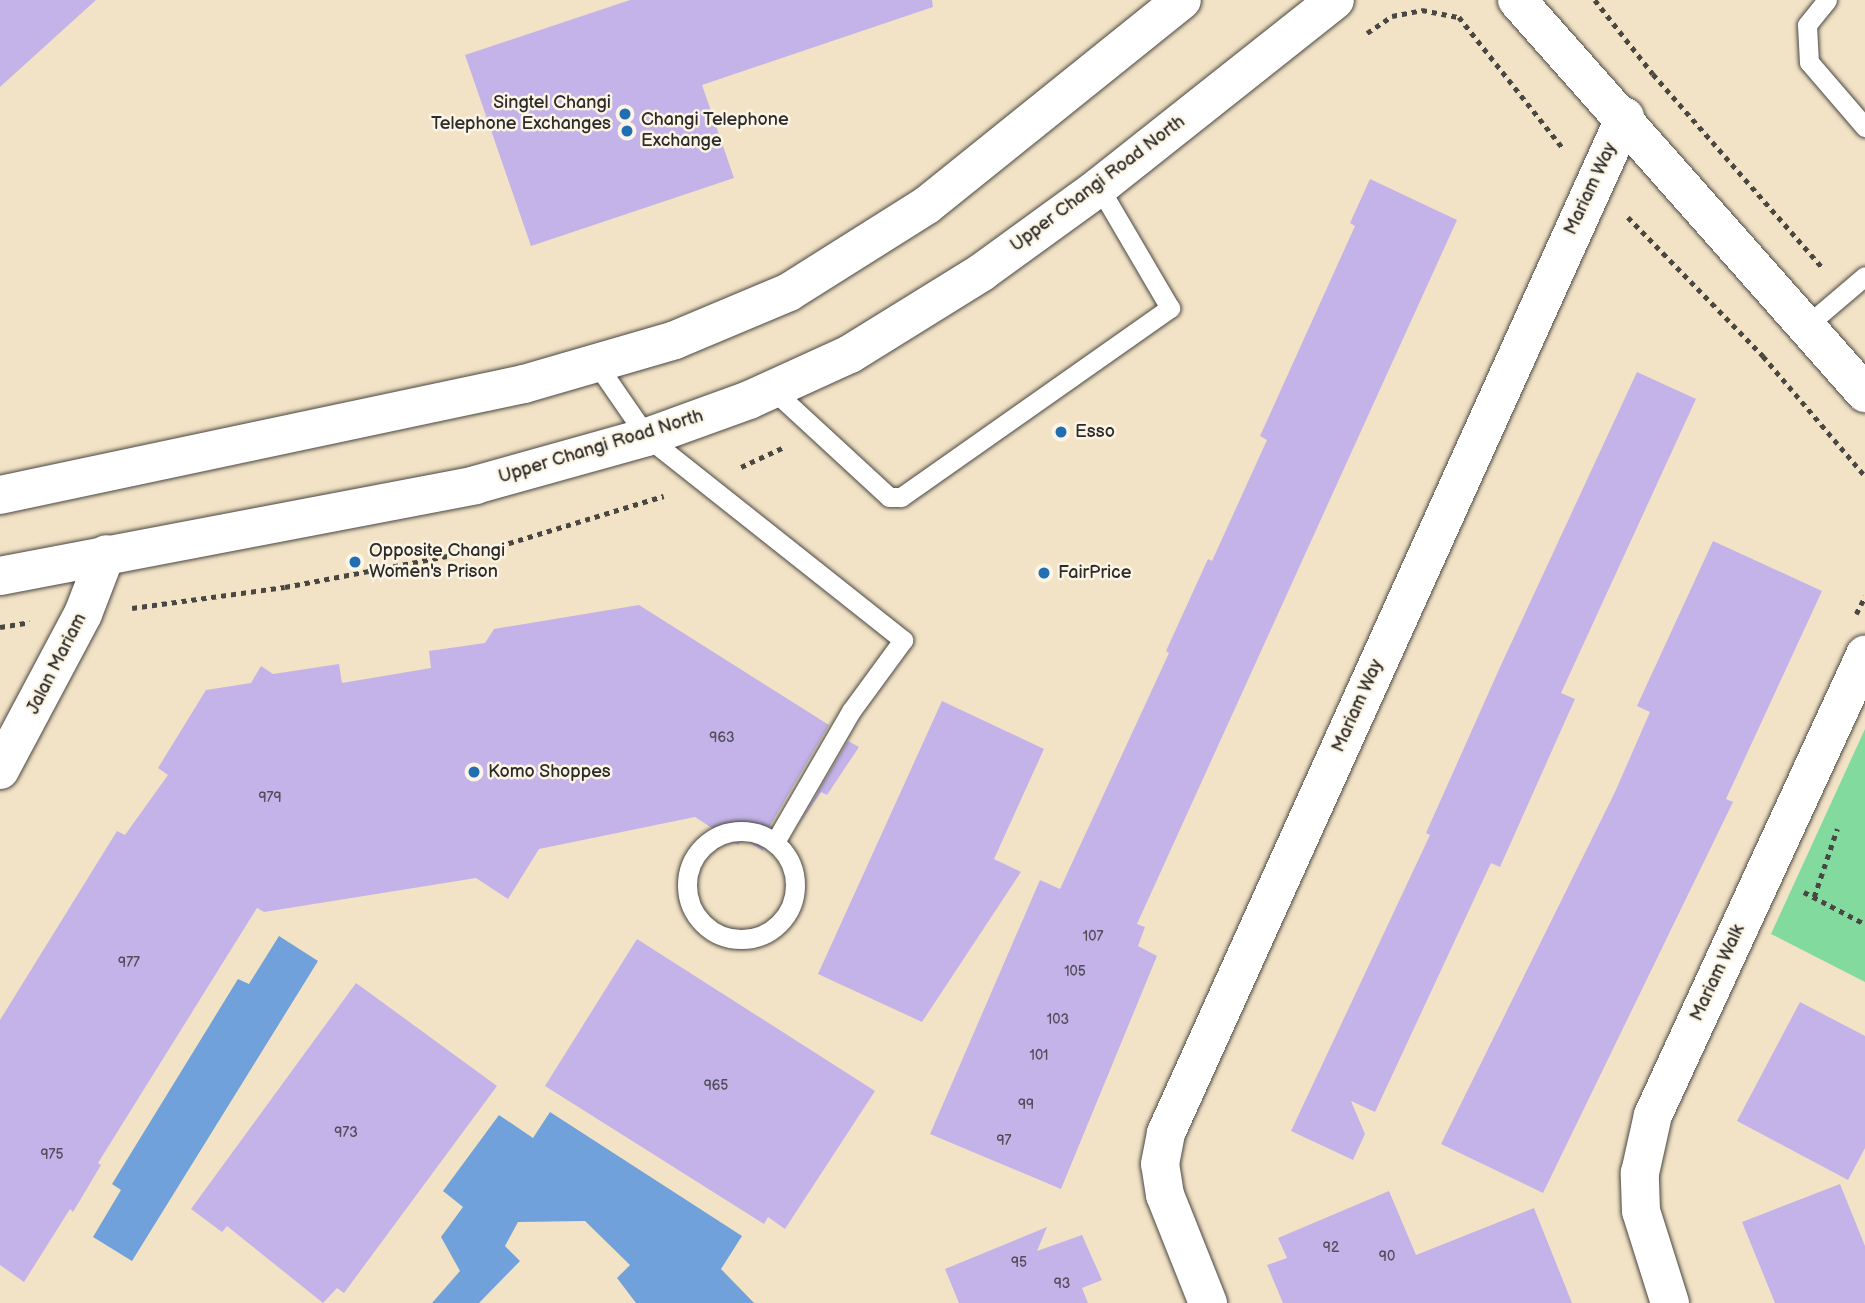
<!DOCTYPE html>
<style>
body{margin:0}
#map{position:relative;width:1865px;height:1303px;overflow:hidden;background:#f3e3c6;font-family:"Balsamiq Sans",sans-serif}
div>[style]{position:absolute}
.green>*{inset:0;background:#82da9e}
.water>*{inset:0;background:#70a1da}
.building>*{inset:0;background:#c3b3e8}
.path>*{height:4.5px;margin-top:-2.25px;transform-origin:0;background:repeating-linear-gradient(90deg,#494742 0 5px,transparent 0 10px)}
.roads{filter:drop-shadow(0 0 2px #494742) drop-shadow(0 0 2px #494742)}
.lane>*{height:19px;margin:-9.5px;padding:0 9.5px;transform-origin:9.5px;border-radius:9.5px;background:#fff}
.lane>.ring{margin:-9.5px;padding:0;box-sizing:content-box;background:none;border:19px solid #fff;border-radius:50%}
.street>*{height:38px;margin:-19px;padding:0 19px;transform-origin:19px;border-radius:19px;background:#fff}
.secondary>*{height:38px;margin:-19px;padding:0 19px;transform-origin:19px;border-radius:19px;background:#fff}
.dots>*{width:19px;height:19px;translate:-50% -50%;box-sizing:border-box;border:4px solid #fcf5e5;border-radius:50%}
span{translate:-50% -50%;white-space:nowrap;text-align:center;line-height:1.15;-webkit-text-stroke:5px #fcf5e5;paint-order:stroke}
.number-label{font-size:14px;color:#514d5a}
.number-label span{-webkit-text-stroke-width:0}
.poi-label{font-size:18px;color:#2b2b2b}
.right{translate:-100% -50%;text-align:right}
.left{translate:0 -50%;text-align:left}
.street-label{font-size:18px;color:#2b2b2b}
</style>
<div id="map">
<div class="green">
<div style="clip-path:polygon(1865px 729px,1865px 982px,1771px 934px)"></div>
</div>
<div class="water">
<div style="clip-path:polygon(279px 936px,318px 961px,132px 1261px,93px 1237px,121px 1190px,112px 1184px,238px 979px,249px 984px)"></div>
<div style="clip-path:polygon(550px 1112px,742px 1236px,721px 1269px,754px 1303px,636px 1303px,617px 1278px,630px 1265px,585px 1221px,518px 1222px,505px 1246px,520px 1261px,479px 1303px,432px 1303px,460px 1271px,441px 1237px,463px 1207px,443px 1191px,499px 1115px,533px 1138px)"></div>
</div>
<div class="building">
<div style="clip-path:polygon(0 0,96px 0,0 87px)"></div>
<div style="clip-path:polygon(630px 0,932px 0,933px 7px,702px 85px,734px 178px,531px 246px,465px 55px)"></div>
<div style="clip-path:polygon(1370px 179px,1457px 220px,1137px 924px,1145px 927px,1138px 946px,1157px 956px,1061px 1189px,930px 1134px,1040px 880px,1060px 889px,1169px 653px,1166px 651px,1208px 559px,1212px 561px,1267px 440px,1260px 436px,1355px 226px,1350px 223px)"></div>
<div style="clip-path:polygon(1637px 372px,1696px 399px,1561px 693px,1575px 699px,1500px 867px,1491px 863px,1375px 1112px,1351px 1101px,1365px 1134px,1353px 1160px,1291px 1131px,1430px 835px,1426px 833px,1501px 665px)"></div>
<div style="clip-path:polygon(1713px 541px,1822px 591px,1726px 799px,1733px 802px,1543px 1193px,1441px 1144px,1615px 792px,1650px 712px,1637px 706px)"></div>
<div style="clip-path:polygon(639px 605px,829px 725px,764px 836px,763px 851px,743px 838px,738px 845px,695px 817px,539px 849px,508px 899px,476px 878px,264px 912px,257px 908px,98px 1163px,101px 1165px,73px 1212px,70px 1209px,24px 1282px,0 1265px,0 1020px,117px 831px,125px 835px,168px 775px,158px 768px,206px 690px,251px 683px,261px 666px,273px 674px,339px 664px,342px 683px,431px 668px,429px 651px,485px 643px,494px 629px)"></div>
<div style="clip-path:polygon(942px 701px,1044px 749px,994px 859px,1021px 872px,922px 1022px,818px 974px)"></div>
<div style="clip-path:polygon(848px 741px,859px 747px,827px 795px,821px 792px,798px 826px)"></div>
<div style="clip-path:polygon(637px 939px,875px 1091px,785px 1229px,768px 1217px,764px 1224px,545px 1086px)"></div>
<div style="clip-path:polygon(356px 983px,497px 1086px,344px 1293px,337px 1288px,323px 1303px,227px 1226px,222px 1232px,191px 1209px)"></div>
<div style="clip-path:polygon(1800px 1002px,1865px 1036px,1865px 1148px,1848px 1180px,1737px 1121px)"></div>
<div style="clip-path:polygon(1840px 1184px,1865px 1246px,1865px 1303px,1775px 1303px,1742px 1222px)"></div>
<div style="clip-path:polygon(1389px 1191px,1416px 1255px,1534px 1208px,1572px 1303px,1283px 1303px,1267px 1265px,1287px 1258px,1278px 1238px)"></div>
<div style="clip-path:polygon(1047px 1227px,1037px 1251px,1082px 1235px,1102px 1280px,1082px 1288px,1088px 1303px,959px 1303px,945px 1269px)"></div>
</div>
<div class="path">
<div style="left:1595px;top:0;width:94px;rotate:51.9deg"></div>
<div style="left:1653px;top:74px;width:259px;rotate:48.8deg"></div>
<div style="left:1367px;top:33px;width:30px;rotate:-34deg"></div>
<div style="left:1392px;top:16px;width:31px;rotate:-11deg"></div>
<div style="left:1422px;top:10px;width:38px;rotate:11deg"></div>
<div style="left:1459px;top:17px;width:166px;rotate:51.6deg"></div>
<div style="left:1628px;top:217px;width:194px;rotate:45.8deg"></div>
<div style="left:1763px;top:356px;width:157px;rotate:49.6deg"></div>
<div style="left:741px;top:467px;width:47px;rotate:-24.9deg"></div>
<div style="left:132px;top:608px;width:154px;rotate:-7.8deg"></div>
<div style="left:285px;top:587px;width:218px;rotate:-10.8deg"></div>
<div style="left:499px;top:546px;width:172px;rotate:-16.9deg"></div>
<div style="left:1856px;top:614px;width:20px;rotate:-63deg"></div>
<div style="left:0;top:627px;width:30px;rotate:-9deg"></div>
<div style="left:1804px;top:892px;width:69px;rotate:27.7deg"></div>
<div style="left:1814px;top:897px;width:72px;rotate:-71.3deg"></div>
</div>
<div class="roads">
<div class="lane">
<div style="left:1827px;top:0;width:32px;rotate:129deg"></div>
<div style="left:1807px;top:25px;width:37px;rotate:87deg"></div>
<div style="left:1809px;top:62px;width:86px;rotate:49.3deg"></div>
<div style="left:1806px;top:326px;width:77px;rotate:-40.3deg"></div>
<div style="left:598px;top:366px;width:86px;rotate:55.4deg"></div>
<div style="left:647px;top:437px;width:327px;rotate:38.4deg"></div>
<div style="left:903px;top:640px;width:88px;rotate:126.2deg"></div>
<div style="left:851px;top:711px;width:151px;rotate:120.1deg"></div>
<div style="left:772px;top:389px;width:159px;rotate:42.7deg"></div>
<div style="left:889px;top:497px;width:12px"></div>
<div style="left:901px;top:497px;width:329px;rotate:-35.1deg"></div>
<div style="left:1170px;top:308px;width:140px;rotate:-120.4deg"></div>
<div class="ring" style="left:687px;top:831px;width:89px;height:89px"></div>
</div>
<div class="street">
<div style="left:0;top:770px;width:177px;rotate:-62deg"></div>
<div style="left:83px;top:614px;width:64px;rotate:-69deg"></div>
<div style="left:1208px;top:1303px;width:116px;rotate:-111.7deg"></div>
<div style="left:1165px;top:1195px;width:31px;rotate:-99deg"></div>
<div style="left:1160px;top:1164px;width:32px;rotate:-79deg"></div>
<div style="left:1166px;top:1133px;width:1115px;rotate:-65.69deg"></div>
<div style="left:1670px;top:1303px;width:96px;rotate:-107.5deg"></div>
<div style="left:1641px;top:1211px;width:38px;rotate:-92deg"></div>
<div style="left:1640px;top:1173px;width:59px;rotate:-77.4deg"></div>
<div style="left:1653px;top:1115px;width:507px;rotate:-65.26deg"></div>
</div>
<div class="secondary">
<div style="left:1517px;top:0;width:525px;rotate:48.48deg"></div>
<div style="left:0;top:495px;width:536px;rotate:-11.96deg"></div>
<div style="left:524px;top:384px;width:157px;rotate:-16.2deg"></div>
<div style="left:675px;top:340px;width:124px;rotate:-22.8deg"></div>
<div style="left:789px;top:292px;width:163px;rotate:-32.2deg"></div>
<div style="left:927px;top:205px;width:327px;rotate:-38.8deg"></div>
<div style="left:0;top:576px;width:484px;rotate:-10.8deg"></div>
<div style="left:475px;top:485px;width:179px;rotate:-15.6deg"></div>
<div style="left:647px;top:437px;width:109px;rotate:-19.9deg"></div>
<div style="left:749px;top:400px;width:111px;rotate:-24.5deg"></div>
<div style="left:850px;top:354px;width:155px;rotate:-31.8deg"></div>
<div style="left:982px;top:272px;width:145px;rotate:-36deg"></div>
<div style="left:1099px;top:187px;width:301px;rotate:-38.4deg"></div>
</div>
</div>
<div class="dots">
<div style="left:625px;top:114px;background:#1f6fb2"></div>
<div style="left:627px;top:131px;background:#1f6fb2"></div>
<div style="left:1061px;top:432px;background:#1f6fb2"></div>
<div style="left:355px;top:562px;background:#1f6fb2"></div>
<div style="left:1044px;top:573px;background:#1f6fb2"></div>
<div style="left:474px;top:772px;background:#1f6fb2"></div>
</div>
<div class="number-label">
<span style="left:722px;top:738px">963</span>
<span style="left:270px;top:798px">979</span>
<span style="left:1093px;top:937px">107</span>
<span style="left:129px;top:963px">977</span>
<span style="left:1075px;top:972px">105</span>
<span style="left:1058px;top:1020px">103</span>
<span style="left:1039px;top:1056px">101</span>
<span style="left:716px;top:1086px">965</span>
<span style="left:1026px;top:1105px">99</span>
<span style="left:346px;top:1133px">973</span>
<span style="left:1004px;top:1141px">97</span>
<span style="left:52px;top:1155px">975</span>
<span style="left:1331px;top:1248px">92</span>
<span style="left:1387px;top:1257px">90</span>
<span style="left:1019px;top:1263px">95</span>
<span style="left:1062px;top:1284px">93</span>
</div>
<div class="poi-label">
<span class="right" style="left:611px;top:114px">Singtel Changi<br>Telephone Exchanges</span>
<span class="left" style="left:641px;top:131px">Changi Telephone<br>Exchange</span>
<span class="left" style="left:1075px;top:432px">Esso</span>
<span class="left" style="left:369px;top:562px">Opposite Changi<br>Women's Prison</span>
<span class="left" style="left:1058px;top:573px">FairPrice</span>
<span class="left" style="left:488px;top:772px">Komo Shoppes</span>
</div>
<div class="street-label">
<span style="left:1098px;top:184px;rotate:-37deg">Upper Changi Road North</span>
<span style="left:1591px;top:189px;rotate:-65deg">Mariam Way</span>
<span style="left:601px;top:447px;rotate:-17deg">Upper Changi Road North</span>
<span style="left:57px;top:664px;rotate:-63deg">Jalan Mariam</span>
<span style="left:1358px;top:706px;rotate:-66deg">Mariam Way</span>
<span style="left:1718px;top:973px;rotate:-65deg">Mariam Walk</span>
</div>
</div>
